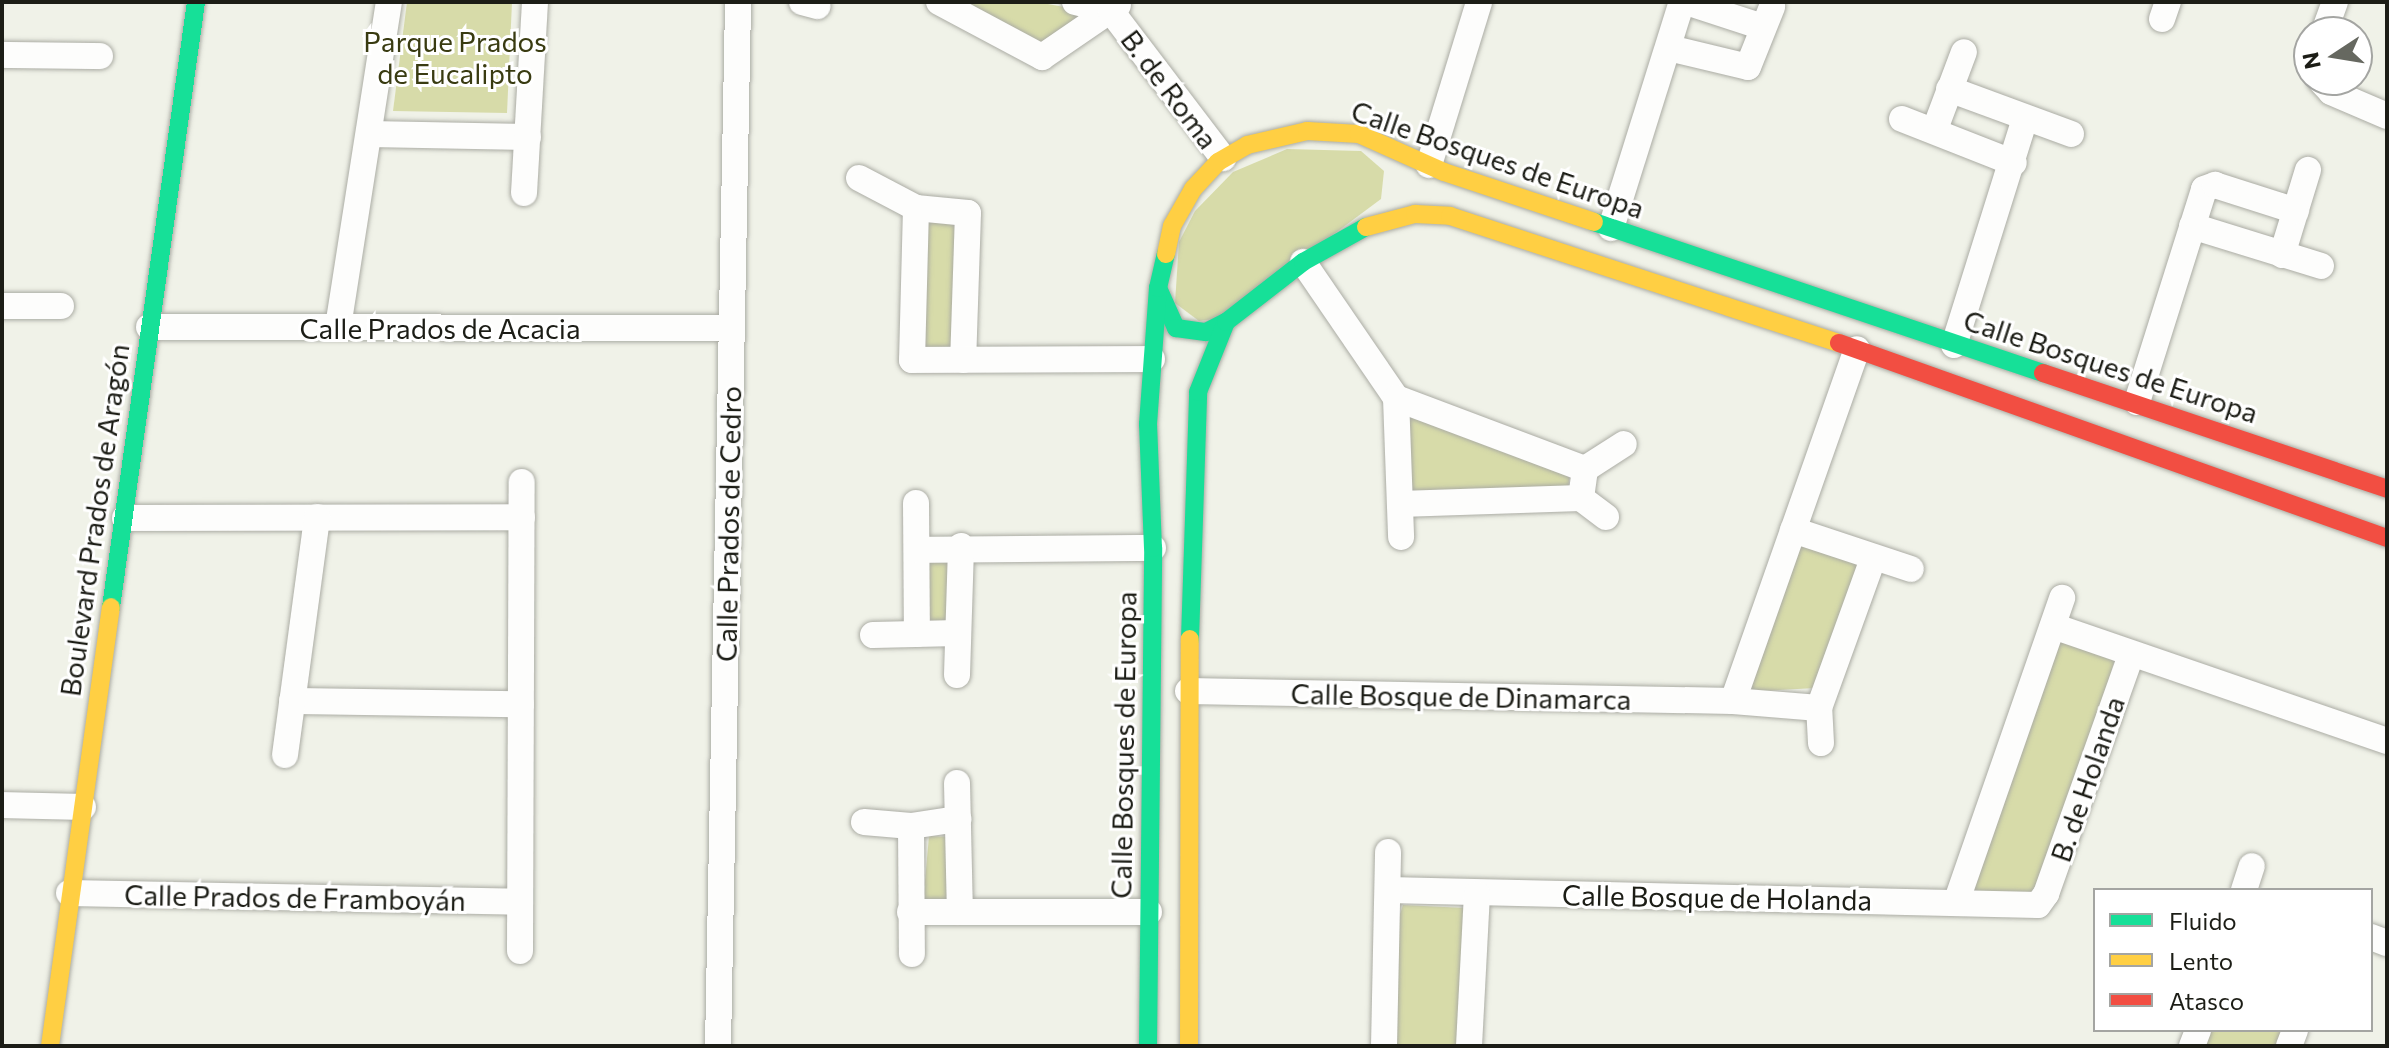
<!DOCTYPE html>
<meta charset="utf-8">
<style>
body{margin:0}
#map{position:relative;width:2389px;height:1048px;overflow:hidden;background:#f0f2e8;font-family:Commissioner,sans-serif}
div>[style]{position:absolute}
.green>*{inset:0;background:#d7dba9}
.roads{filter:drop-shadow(0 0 2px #abaca4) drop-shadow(0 0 2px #abaca4)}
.street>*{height:26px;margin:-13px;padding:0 13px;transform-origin:13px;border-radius:13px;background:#fdfdfc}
.fast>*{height:18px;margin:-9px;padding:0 9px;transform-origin:9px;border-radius:9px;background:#16e098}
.slow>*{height:18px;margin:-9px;padding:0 9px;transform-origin:9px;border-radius:9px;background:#ffcf43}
.jam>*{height:18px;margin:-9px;padding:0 9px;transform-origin:9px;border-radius:9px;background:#f24e42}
span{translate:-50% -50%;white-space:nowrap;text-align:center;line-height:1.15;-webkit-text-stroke:6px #fff;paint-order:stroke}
.park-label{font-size:28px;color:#393b11}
.street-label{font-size:28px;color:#1c1d16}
.frame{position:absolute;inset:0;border:4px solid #1c1d16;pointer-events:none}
.legend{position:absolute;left:2093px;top:888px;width:280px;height:144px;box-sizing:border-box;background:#fff;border:2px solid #a4a5a2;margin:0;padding:10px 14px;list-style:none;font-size:24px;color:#1c1d16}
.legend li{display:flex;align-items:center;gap:16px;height:40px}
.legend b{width:40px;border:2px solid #a4a5a2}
.north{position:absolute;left:2293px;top:16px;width:80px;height:80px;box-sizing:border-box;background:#fff;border:2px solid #a4a5a2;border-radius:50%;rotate:258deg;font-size:22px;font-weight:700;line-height:32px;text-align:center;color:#1c1d16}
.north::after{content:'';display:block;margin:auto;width:28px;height:36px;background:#666860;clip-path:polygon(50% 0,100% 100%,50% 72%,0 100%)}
</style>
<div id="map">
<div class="green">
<div style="clip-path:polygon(407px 2px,512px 2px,507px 113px,393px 111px)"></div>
<div style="clip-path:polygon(958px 2px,1037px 2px,1091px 12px,1038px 44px)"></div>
<div style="clip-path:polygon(1287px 149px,1361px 151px,1384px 171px,1381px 199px,1221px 318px,1199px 321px,1175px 303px,1179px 242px,1195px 211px,1233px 172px)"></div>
<div style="clip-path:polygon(924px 222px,961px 224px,957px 351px,918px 353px)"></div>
<div style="clip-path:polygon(1406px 416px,1570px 470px,1568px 491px,1409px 496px)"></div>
<div style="clip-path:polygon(1801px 541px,1862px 562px,1816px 688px,1744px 692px)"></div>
<div style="clip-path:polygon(954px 556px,952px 624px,924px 624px,923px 557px)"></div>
<div style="clip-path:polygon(2060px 635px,2116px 656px,2045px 883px,2023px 897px,1999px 898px,1970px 889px)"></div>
<div style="clip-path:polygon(929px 836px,950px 837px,952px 901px,923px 903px)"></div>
<div style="clip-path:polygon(1403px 905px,1465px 908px,1463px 1046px,1388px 1046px,1389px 948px)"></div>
<div style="clip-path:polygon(2207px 1030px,2283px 1030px,2277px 1046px,2202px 1046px)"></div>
</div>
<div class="roads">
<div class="street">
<div style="left:802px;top:2px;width:16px;rotate:15deg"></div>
<div style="left:939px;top:2px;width:117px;rotate:28.1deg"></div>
<div style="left:1042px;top:57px;width:92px;rotate:-34.4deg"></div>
<div style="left:1075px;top:2px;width:37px;rotate:14deg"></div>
<div style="left:1111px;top:11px;width:185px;rotate:52.7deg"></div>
<div style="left:1686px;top:2px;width:78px;rotate:18deg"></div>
<div style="left:2162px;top:19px;width:18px;rotate:-71deg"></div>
<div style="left:2324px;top:32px;width:32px;rotate:-70deg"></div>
<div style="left:1669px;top:48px;width:81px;rotate:13.5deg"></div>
<div style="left:1748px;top:67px;width:65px;rotate:-68.2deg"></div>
<div style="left:2px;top:55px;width:98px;rotate:0.6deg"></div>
<div style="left:2320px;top:80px;width:16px;rotate:47deg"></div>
<div style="left:2331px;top:92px;width:61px;rotate:23.2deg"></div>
<div style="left:1949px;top:89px;width:130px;rotate:20.2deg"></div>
<div style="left:1902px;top:119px;width:120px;rotate:21.4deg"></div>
<div style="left:1935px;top:129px;width:82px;rotate:-69.4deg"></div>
<div style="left:369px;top:134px;width:159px;rotate:1.1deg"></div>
<div style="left:1429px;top:165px;width:170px;rotate:-72.9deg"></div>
<div style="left:859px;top:178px;width:64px;rotate:27.8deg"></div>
<div style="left:916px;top:208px;width:52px;rotate:5.5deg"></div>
<div style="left:968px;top:213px;width:147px;rotate:91.9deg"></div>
<div style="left:524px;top:193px;width:191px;rotate:-86.7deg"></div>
<div style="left:916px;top:208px;width:152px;rotate:91.5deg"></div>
<div style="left:912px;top:360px;width:240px;rotate:-0.2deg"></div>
<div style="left:2192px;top:226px;width:135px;rotate:17.2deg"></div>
<div style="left:1611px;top:228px;width:237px;rotate:-72.6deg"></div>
<div style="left:2282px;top:255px;width:89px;rotate:-73deg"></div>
<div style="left:1303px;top:262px;width:165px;rotate:55.6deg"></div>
<div style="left:1396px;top:398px;width:202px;rotate:20.6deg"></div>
<div style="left:2px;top:306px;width:59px"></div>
<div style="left:149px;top:327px;width:583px;rotate:0.1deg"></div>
<div style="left:338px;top:327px;width:329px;rotate:-81.1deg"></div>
<div style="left:1954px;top:345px;width:238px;rotate:-72.6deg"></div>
<div style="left:1396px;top:398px;width:139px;rotate:87.9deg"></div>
<div style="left:2137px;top:402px;width:223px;rotate:-72.5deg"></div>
<div style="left:2204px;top:189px;width:12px;rotate:-20deg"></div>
<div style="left:2215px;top:185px;width:85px;rotate:17.8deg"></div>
<div style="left:916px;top:503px;width:131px;rotate:89.6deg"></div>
<div style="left:1400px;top:504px;width:181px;rotate:-1.9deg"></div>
<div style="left:1606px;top:517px;width:31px;rotate:-143deg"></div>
<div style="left:1581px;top:498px;width:29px;rotate:-82deg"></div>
<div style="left:1585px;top:469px;width:46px;rotate:-32.7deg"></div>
<div style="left:125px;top:518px;width:397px;rotate:-0.1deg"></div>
<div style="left:1793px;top:530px;width:124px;rotate:18.3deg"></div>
<div style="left:917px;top:550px;width:236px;rotate:-0.5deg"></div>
<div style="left:2053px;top:626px;width:353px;rotate:19deg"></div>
<div style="left:873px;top:635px;width:85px;rotate:-1.3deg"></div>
<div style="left:957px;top:675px;width:129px;rotate:-88.2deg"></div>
<div style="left:1188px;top:691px;width:545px;rotate:1.05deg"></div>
<div style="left:1733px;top:701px;width:86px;rotate:4.7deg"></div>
<div style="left:292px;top:701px;width:229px;rotate:0.8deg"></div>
<div style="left:1733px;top:701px;width:373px;rotate:-70.6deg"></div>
<div style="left:1821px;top:743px;width:35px;rotate:-93deg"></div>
<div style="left:1819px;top:708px;width:158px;rotate:-70.1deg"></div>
<div style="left:285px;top:755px;width:240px;rotate:-82.3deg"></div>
<div style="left:957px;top:783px;width:129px;rotate:88.7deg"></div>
<div style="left:2px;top:805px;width:81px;rotate:1.4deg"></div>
<div style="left:864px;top:822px;width:47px;rotate:4.9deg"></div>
<div style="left:911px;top:826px;width:48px;rotate:-8.5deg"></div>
<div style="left:911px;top:826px;width:128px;rotate:89.6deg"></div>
<div style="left:1388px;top:890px;width:650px;rotate:1.32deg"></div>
<div style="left:2038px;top:905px;width:14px;rotate:-54deg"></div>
<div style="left:2046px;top:894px;width:254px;rotate:-70.4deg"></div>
<div style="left:2244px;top:890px;width:25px;rotate:-72deg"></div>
<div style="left:69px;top:893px;width:451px;rotate:1.1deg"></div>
<div style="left:1957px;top:900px;width:320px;rotate:-70.8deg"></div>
<div style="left:910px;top:912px;width:239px"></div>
<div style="left:2371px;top:937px;width:17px;rotate:21deg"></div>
<div style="left:520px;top:951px;width:469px;rotate:-89.8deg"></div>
<div style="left:718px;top:1046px;width:1044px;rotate:-88.9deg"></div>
<div style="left:1384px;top:1046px;width:194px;rotate:-88.8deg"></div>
<div style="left:1469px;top:1046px;width:152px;rotate:-87deg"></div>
<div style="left:2192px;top:1046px;width:17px;rotate:-69deg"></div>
<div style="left:2289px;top:1046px;width:17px;rotate:-69deg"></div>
</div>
<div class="fast">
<div style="left:1594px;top:222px;width:474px;rotate:18.6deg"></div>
<div style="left:1158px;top:288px;width:44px;rotate:65.8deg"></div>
<div style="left:1176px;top:328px;width:30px;rotate:8deg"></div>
<div style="left:1206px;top:332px;width:22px;rotate:-27deg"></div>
<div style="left:111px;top:607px;width:611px;rotate:-82deg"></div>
<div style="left:1190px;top:639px;width:247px;rotate:-88.1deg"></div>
<div style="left:1198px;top:392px;width:75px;rotate:-68.2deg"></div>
<div style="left:1226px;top:322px;width:98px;rotate:-37.9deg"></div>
<div style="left:1303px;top:262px;width:72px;rotate:-29.1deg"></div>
<div style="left:1148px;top:1046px;width:498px;rotate:-89.4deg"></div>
<div style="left:1153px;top:548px;width:124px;rotate:-92.3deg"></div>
<div style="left:1148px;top:424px;width:136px;rotate:-85.8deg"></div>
<div style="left:1158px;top:288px;width:35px;rotate:-77deg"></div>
</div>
<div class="slow">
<div style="left:1366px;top:227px;width:51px;rotate:-14.9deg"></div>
<div style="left:1415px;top:214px;width:35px;rotate:3deg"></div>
<div style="left:1450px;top:216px;width:409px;rotate:18.1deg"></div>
<div style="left:1166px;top:254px;width:29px;rotate:-78deg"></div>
<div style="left:1172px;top:226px;width:43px;rotate:-60.4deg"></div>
<div style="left:1193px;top:189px;width:37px;rotate:-47deg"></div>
<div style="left:1218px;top:162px;width:34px;rotate:-30deg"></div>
<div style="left:1247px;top:145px;width:62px;rotate:-13.1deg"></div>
<div style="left:1307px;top:131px;width:52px;rotate:3.3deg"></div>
<div style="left:1359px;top:134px;width:93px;rotate:24.1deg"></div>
<div style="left:1444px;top:172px;width:158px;rotate:18.4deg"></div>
<div style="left:50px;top:1046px;width:443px;rotate:-82.1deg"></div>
<div style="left:1189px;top:1046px;width:407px;rotate:-89.9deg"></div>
</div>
<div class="jam">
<div style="left:1839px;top:343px;width:582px;rotate:19.59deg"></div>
<div style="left:2043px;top:373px;width:363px;rotate:18.6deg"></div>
</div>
</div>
<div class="park-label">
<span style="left:455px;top:57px">Parque Prados<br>de Eucalipto</span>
</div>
<div class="street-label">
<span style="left:1170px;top:89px;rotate:53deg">B. de Roma</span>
<span style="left:1498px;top:159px;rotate:19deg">Calle Bosques de Europa</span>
<span style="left:440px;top:328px">Calle Prados de Acacia</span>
<span style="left:2111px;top:366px;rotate:18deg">Calle Bosques de Europa</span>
<span style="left:94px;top:520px;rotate:-82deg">Boulevard Prados de Aragón</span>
<span style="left:728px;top:524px;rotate:-89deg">Calle Prados de Cedro</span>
<span style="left:1461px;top:696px;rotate:1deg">Calle Bosque de Dinamarca</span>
<span style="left:1123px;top:745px;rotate:-89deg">Calle Bosques de Europa</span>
<span style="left:2087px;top:779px;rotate:-71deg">B. de Holanda</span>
<span style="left:295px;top:897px;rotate:1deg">Calle Prados de Framboyán</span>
<span style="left:1717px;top:897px;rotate:1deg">Calle Bosque de Holanda</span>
</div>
<div class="frame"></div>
<ul class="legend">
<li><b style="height:10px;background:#16e098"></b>Fluido</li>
<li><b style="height:10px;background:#ffcf43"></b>Lento</li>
<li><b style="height:10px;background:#f24e42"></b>Atasco</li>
</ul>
<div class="north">N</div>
</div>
